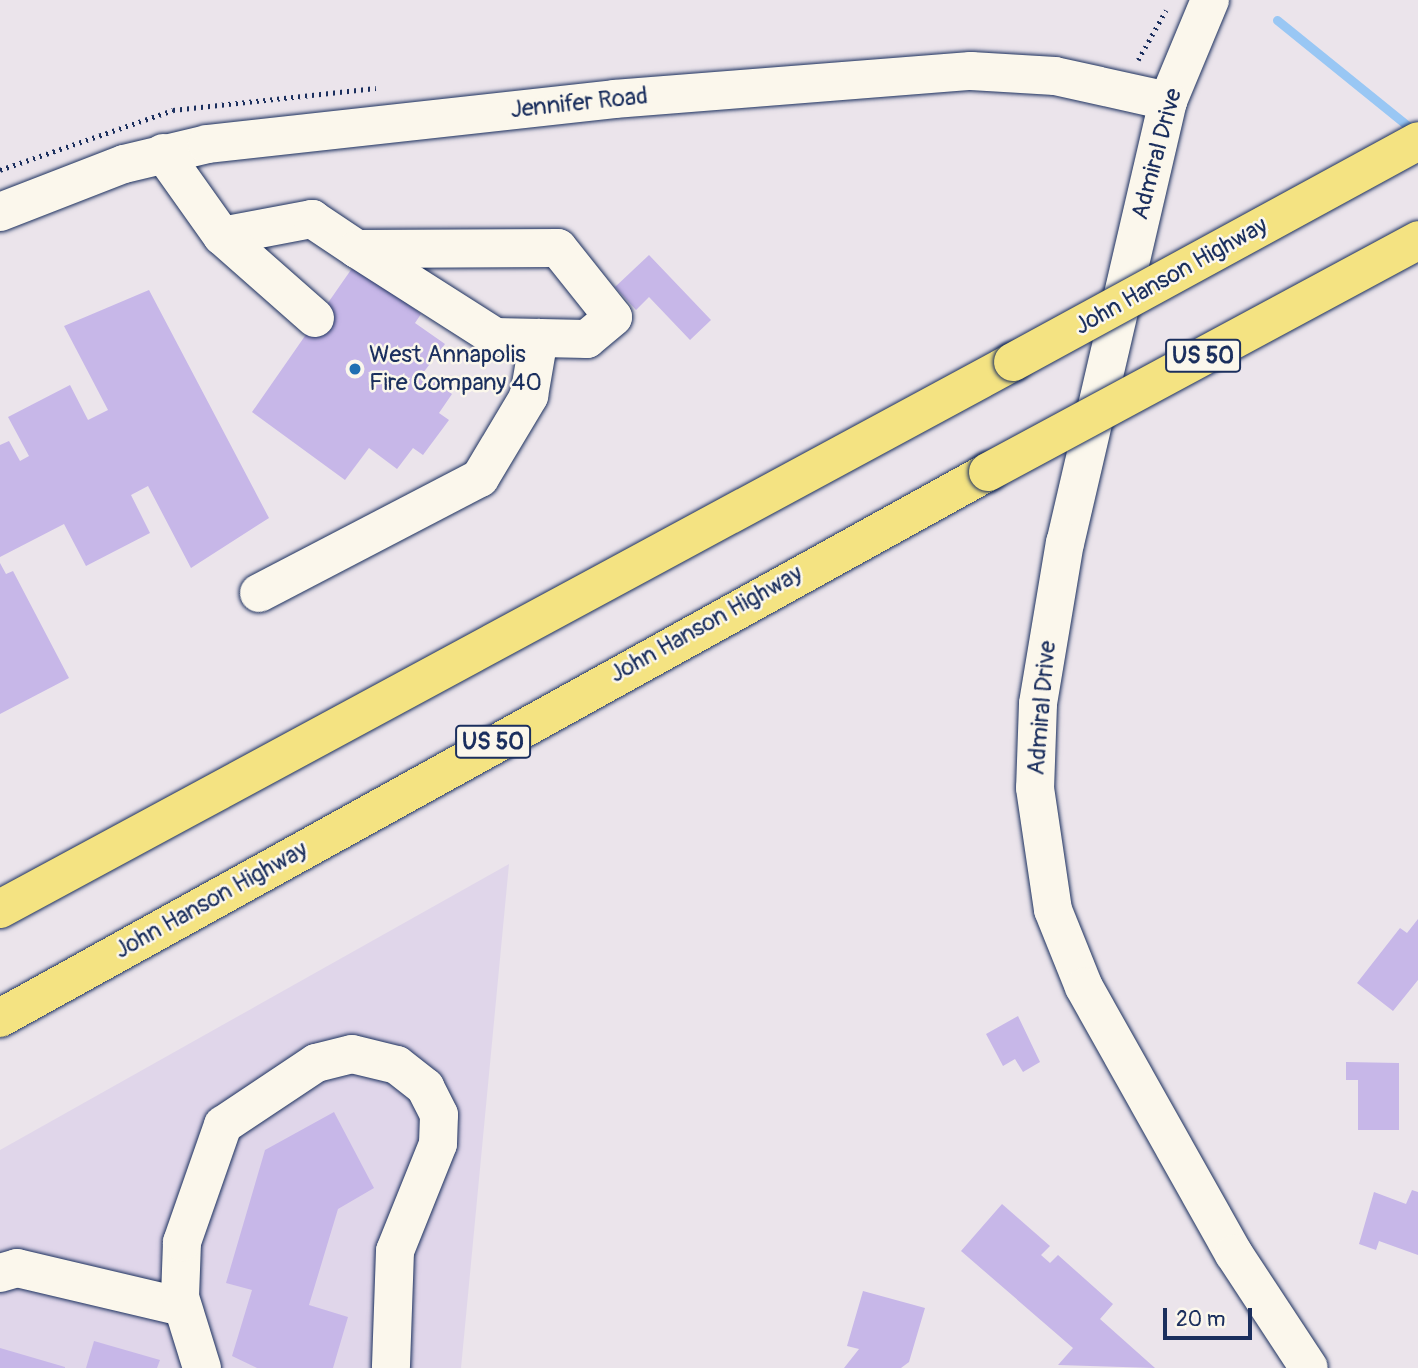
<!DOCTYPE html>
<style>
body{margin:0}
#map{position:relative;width:1418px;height:1368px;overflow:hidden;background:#ebe4eb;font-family:Pangolin,sans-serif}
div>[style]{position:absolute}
.built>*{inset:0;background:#e0d6ea}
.stream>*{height:9px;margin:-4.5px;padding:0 4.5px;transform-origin:4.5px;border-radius:4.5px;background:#99c7f4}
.building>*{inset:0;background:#c7b7e8}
.path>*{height:4.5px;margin-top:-2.25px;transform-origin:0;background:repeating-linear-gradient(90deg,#1b2f5e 0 2px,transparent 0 7px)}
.roads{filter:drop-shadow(0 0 2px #1b2f5e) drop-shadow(0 0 2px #1b2f5e)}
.minor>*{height:38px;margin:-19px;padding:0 19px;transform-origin:19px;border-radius:19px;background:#fbf7ec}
.highway>*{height:38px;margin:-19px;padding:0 19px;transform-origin:19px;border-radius:19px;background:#f4e382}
.bridges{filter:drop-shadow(0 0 2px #1b2f5e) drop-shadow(0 0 2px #1b2f5e)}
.highway-bridge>*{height:38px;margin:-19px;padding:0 19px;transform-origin:19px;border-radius:19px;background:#f4e382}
.dots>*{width:19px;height:19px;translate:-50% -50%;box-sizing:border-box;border:4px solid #fbf7ec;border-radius:50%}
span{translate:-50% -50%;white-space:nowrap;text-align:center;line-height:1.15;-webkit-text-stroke:5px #fbf7ec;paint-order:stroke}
.shield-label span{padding:2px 5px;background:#fbf7ec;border:2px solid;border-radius:5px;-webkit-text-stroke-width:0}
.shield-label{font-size:23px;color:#1b2f5e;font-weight:700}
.street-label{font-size:24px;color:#1b2f5e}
.poi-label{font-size:24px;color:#1b2f5e}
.left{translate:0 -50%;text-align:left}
.scale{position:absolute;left:1163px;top:1308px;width:89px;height:32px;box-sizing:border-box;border:4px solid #1b2f5e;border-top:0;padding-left:9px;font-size:21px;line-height:24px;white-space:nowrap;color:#1b2f5e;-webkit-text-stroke:5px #fbf7ec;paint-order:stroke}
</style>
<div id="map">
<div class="built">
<div style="clip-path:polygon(509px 864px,461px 1368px,0 1368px,0 1150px)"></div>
</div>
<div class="stream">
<div style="left:1277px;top:20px;width:176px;rotate:39deg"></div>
</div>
<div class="building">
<div style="clip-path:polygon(649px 255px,711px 320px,690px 340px,649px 297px,636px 310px,615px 287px)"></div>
<div style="clip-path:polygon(355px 264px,421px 314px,415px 323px,445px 344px,423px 373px,452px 394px,439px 413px,449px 420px,423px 455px,413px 448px,397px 469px,369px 448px,345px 480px,252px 412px)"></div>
<div style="clip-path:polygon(149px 290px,269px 518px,191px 568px,148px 486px,131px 495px,150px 533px,86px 566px,64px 524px,0 557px,0 445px,9px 441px,20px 461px,29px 456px,8px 417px,70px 385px,88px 420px,108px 410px,64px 326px)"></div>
<div style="clip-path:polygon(0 563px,6px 574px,13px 571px,69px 678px,0 714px)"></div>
<div style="clip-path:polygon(1418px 919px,1418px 980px,1393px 1011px,1357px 983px,1400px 928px,1407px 933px)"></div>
<div style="clip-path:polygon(1018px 1016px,1040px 1062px,1023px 1072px,1015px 1059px,1003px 1066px,986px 1034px)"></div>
<div style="clip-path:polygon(1346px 1062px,1399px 1063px,1399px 1130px,1358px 1130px,1358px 1080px,1346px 1080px)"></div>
<div style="clip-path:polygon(334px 1112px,374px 1188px,338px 1209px,309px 1305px,348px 1317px,333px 1368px,257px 1368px,232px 1356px,252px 1290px,226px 1283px,265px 1150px)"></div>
<div style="clip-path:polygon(1412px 1190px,1418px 1192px,1418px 1255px,1379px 1241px,1376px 1250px,1359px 1244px,1374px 1192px,1406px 1204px)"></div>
<div style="clip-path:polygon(1002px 1204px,1050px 1246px,1041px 1255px,1050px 1263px,1058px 1255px,1113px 1304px,1100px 1319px,1155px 1368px,1058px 1365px,1073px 1348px,961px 1251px)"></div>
<div style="clip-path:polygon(863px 1291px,925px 1308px,909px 1362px,901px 1368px,844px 1368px,859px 1349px,847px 1346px)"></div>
<div style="clip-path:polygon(94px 1341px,160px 1360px,157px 1368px,86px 1368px)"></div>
<div style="clip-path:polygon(0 1348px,65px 1367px,65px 1368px,0 1368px)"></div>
</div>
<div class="path">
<div style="left:1138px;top:60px;width:57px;rotate:-60.8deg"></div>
<div style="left:0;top:170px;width:183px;rotate:-19.1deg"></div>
<div style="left:173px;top:110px;width:204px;rotate:-6.2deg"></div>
</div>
<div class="roads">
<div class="minor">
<div style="left:1210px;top:0;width:109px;rotate:112.6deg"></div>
<div style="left:1168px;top:101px;width:453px;rotate:103.1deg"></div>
<div style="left:1065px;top:542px;width:164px;rotate:99.5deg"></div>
<div style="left:1038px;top:704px;width:84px;rotate:92deg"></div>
<div style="left:1035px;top:788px;width:123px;rotate:81.6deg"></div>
<div style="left:1053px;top:910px;width:83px;rotate:68.1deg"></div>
<div style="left:1084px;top:987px;width:306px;rotate:60.7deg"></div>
<div style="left:1234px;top:1254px;width:136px;rotate:56.7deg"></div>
<div style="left:163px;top:153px;width:102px;rotate:54.6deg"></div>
<div style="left:222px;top:236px;width:92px;rotate:-10.7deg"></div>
<div style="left:312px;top:219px;width:54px;rotate:33.7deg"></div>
<div style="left:357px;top:249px;width:164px;rotate:32.5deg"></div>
<div style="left:495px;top:337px;width:92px;rotate:1.2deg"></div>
<div style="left:587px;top:339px;width:34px;rotate:-40deg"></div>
<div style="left:613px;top:317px;width:88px;rotate:-128.6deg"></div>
<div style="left:558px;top:248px;width:201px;rotate:179.7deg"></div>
<div style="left:0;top:212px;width:133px;rotate:-21.2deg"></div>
<div style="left:124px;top:164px;width:85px;rotate:-13.5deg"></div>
<div style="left:207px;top:144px;width:409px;rotate:-6.3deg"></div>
<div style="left:614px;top:99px;width:358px;rotate:-4.5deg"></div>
<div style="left:971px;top:71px;width:84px;rotate:3.4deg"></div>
<div style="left:1055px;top:76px;width:116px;rotate:12.5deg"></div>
<div style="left:222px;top:236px;width:124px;rotate:41.4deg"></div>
<div style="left:259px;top:593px;width:249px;rotate:-27.5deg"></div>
<div style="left:480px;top:478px;width:96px;rotate:-59.1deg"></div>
<div style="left:529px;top:396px;width:59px;rotate:-80.2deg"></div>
<div style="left:0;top:1273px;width:18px;rotate:-16deg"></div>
<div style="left:17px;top:1268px;width:170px;rotate:13.3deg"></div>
<div style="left:202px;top:1368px;width:74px;rotate:-107.2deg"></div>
<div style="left:180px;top:1297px;width:55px;rotate:-87.9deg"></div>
<div style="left:182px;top:1242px;width:124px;rotate:-70.7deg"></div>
<div style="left:223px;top:1125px;width:112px;rotate:-33.7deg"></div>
<div style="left:316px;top:1063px;width:37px;rotate:-14deg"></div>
<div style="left:352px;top:1054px;width:46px;rotate:13.7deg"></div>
<div style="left:397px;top:1065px;width:36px;rotate:38deg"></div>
<div style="left:425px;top:1087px;width:31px;rotate:63deg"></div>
<div style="left:439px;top:1115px;width:29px;rotate:92deg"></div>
<div style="left:438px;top:1144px;width:115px;rotate:111.9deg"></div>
<div style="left:395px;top:1251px;width:117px;rotate:92deg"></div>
</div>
<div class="highway">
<div style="left:0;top:909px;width:1151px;rotate:-28.37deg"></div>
<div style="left:0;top:1018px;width:1129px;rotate:-28.93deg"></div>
</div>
</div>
<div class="bridges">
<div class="highway-bridge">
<div style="left:1013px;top:362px;width:461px;rotate:-28.6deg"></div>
<div style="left:988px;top:472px;width:489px;rotate:-28.3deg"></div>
</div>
</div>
<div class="dots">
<div style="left:355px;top:369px;background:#1f6fb2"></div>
</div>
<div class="shield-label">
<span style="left:1203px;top:356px">US 50</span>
<span style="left:493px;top:742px">US 50</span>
</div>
<div class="street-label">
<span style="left:579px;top:103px;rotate:-6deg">Jennifer Road</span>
<span style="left:1157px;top:154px;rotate:-75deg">Admiral Drive</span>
<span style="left:1171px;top:276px;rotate:-29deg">John Hanson Highway</span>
<span style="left:706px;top:624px;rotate:-29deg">John Hanson Highway</span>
<span style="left:1042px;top:708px;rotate:-85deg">Admiral Drive</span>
<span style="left:211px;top:900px;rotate:-29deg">John Hanson Highway</span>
</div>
<div class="poi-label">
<span class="left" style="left:369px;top:369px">West Annapolis<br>Fire Company 40</span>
</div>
<div class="scale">20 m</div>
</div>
